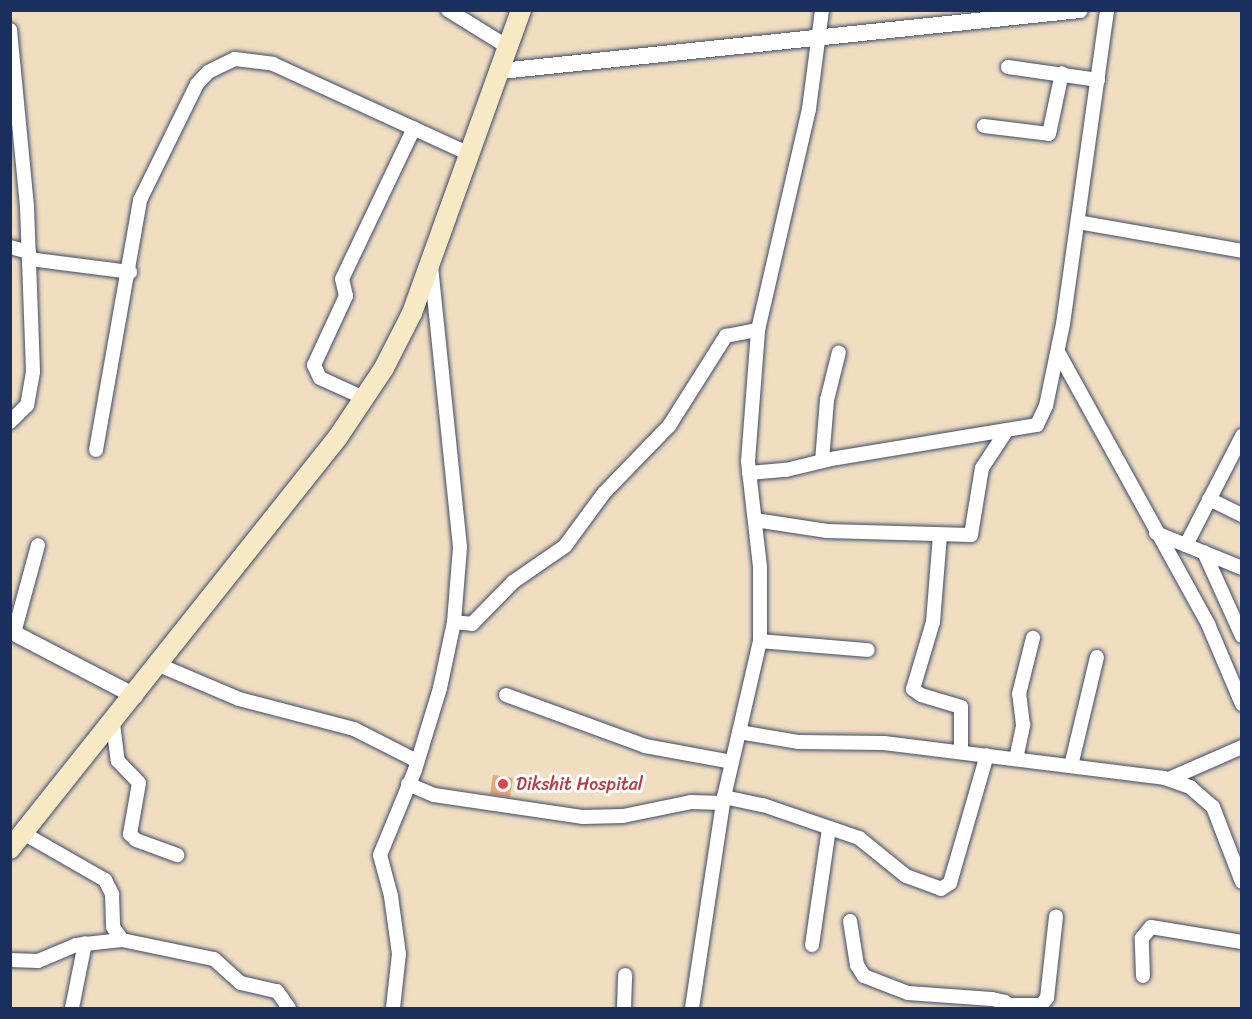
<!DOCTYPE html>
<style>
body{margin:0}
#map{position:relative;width:1252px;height:1019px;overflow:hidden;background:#f1dec0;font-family:Sriracha,sans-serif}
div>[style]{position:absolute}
.building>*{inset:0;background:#e7a77e}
.roads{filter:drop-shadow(0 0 2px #3b496d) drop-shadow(0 0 2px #3b496d)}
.minor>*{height:14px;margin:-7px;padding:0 7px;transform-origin:7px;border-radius:7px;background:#fff}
.tertiary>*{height:16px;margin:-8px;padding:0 8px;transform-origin:8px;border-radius:8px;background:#fff}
.secondary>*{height:20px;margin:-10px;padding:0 10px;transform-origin:10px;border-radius:10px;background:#f6e9c3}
.dots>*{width:16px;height:16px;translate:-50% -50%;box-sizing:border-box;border:3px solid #fff;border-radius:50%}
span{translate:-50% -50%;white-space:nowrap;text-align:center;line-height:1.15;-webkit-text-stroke:6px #fff;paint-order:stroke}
.health-label{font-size:18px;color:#be3a42}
.left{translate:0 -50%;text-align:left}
.frame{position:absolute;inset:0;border:12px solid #1b2f5e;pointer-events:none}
</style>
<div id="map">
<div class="building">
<div style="clip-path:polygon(493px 775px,513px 778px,510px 797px,490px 794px)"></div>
</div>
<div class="roads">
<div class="minor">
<div style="left:448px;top:10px;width:70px;rotate:31.7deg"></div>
<div style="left:10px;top:30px;width:178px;rotate:84.5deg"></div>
<div style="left:27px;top:207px;width:165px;rotate:87.9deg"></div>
<div style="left:33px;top:372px;width:34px;rotate:100deg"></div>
<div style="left:27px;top:405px;width:24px;rotate:135deg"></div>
<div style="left:1008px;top:67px;width:91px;rotate:8.2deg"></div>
<div style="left:984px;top:126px;width:65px;rotate:7deg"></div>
<div style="left:1049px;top:134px;width:62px;rotate:-78deg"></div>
<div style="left:1078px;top:222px;width:167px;rotate:10deg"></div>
<div style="left:10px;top:247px;width:20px;rotate:15deg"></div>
<div style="left:29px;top:259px;width:102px;rotate:7.3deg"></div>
<div style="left:1058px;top:352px;width:311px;rotate:61.1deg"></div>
<div style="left:1208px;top:624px;width:87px;rotate:67deg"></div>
<div style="left:364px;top:398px;width:48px;rotate:-155.6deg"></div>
<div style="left:320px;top:378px;width:14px;rotate:-115deg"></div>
<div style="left:314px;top:365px;width:76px;rotate:-65.1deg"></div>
<div style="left:346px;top:296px;width:17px;rotate:-103deg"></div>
<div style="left:342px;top:279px;width:167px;rotate:-64.5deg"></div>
<div style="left:96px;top:450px;width:254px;rotate:-80deg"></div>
<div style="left:140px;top:200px;width:129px;rotate:-63.8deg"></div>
<div style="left:197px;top:84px;width:16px;rotate:-47deg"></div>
<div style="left:208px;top:72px;width:30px;rotate:-26deg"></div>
<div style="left:235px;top:59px;width:38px;rotate:7deg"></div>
<div style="left:273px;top:64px;width:217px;rotate:24.6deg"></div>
<div style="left:822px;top:461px;width:61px;rotate:-85.3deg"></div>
<div style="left:827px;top:400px;width:49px;rotate:-76deg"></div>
<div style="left:749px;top:473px;width:37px;rotate:-5deg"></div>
<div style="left:786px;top:470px;width:46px;rotate:-13.7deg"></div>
<div style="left:831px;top:459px;width:209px;rotate:-9.4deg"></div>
<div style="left:1037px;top:425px;width:21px;rotate:-65deg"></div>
<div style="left:1046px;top:406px;width:84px;rotate:-78.3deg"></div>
<div style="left:1063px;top:324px;width:317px;rotate:-82deg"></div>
<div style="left:1209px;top:499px;width:37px;rotate:26deg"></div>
<div style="left:755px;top:520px;width:73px;rotate:8.7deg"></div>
<div style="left:827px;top:531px;width:144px;rotate:1.6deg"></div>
<div style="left:971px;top:535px;width:68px;rotate:-80.7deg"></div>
<div style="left:982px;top:468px;width:42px;rotate:-56.7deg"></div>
<div style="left:1156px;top:533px;width:93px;rotate:22.1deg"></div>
<div style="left:940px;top:535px;width:87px;rotate:94.6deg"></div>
<div style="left:933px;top:622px;width:70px;rotate:106.6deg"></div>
<div style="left:913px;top:689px;width:10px;rotate:37deg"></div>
<div style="left:921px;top:695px;width:42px;rotate:16.7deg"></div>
<div style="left:961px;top:707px;width:45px;rotate:90deg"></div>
<div style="left:1186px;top:545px;width:123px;rotate:-62.8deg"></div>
<div style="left:1204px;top:552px;width:92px;rotate:65.7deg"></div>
<div style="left:454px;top:622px;width:18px;rotate:6deg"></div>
<div style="left:472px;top:624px;width:59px;rotate:-45.7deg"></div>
<div style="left:513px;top:582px;width:63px;rotate:-34.7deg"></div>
<div style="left:565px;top:546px;width:66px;rotate:-53.7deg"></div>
<div style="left:604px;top:493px;width:93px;rotate:-45.9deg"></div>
<div style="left:669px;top:426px;width:107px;rotate:-57.7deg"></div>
<div style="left:726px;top:336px;width:33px;rotate:-11deg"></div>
<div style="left:14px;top:633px;width:91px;rotate:-74.7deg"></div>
<div style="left:760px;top:641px;width:108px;rotate:4.8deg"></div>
<div style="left:159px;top:665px;width:87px;rotate:23deg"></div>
<div style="left:239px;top:699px;width:119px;rotate:14.6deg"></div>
<div style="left:354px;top:729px;width:71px;rotate:26.9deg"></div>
<div style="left:506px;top:695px;width:148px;rotate:20.1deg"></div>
<div style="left:645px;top:746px;width:88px;rotate:10.4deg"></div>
<div style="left:113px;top:723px;width:38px;rotate:83deg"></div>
<div style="left:118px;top:761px;width:30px;rotate:46deg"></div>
<div style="left:139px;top:783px;width:52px;rotate:100deg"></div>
<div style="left:130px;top:834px;width:8px;rotate:45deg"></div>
<div style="left:136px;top:840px;width:44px;rotate:20.1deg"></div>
<div style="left:739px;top:732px;width:61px;rotate:9.5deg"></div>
<div style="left:799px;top:742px;width:85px;rotate:0.7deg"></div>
<div style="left:884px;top:743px;width:282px;rotate:7.1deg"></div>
<div style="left:1164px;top:778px;width:28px;rotate:19deg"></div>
<div style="left:1190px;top:787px;width:30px;rotate:41deg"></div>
<div style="left:1213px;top:807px;width:80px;rotate:68.9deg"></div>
<div style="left:1016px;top:759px;width:35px;rotate:-78deg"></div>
<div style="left:1023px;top:725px;width:31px;rotate:-97deg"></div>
<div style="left:1019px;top:694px;width:58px;rotate:-76deg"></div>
<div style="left:1071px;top:766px;width:112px;rotate:-76.6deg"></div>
<div style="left:1169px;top:779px;width:80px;rotate:-23.7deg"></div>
<div style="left:408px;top:784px;width:28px;rotate:23deg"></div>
<div style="left:434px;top:795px;width:151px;rotate:8.4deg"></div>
<div style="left:583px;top:817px;width:40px;rotate:-1.4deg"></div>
<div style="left:623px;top:816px;width:69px;rotate:-11.6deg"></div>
<div style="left:691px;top:802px;width:32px;rotate:2deg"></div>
<div style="left:724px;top:797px;width:40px;rotate:12deg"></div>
<div style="left:763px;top:805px;width:102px;rotate:19deg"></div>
<div style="left:859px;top:838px;width:60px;rotate:39deg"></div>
<div style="left:906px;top:876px;width:37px;rotate:20deg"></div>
<div style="left:941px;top:889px;width:11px;rotate:-34deg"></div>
<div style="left:950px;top:883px;width:133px;rotate:-73.9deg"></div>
<div style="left:23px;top:833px;width:95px;rotate:29.8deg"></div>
<div style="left:105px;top:880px;width:16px;rotate:63deg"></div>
<div style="left:112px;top:894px;width:33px;rotate:88deg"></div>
<div style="left:113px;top:927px;width:16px;rotate:55deg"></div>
<div style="left:122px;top:940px;width:94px;rotate:11.7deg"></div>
<div style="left:214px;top:959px;width:36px;rotate:42deg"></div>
<div style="left:241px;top:983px;width:37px;rotate:13deg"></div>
<div style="left:277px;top:991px;width:21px;rotate:55deg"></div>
<div style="left:850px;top:921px;width:45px;rotate:81deg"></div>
<div style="left:857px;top:965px;width:13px;rotate:58deg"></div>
<div style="left:864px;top:976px;width:47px;rotate:21.1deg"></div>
<div style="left:908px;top:993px;width:84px;rotate:4.1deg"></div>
<div style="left:992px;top:999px;width:13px;rotate:13deg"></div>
<div style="left:1005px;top:1002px;width:9px;rotate:41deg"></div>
<div style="left:812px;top:945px;width:118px;rotate:-81.7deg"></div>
<div style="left:10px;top:960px;width:28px;rotate:2deg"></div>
<div style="left:38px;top:961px;width:41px;rotate:-22.8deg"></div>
<div style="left:76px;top:945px;width:46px;rotate:-6.2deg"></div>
<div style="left:1143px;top:976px;width:38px;rotate:-92deg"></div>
<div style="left:1142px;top:938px;width:14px;rotate:-51deg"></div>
<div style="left:1151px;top:927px;width:92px;rotate:9.4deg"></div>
<div style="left:1010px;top:1005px;width:31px"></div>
<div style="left:1041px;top:1005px;width:9px;rotate:-49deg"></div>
<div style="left:1047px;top:998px;width:82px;rotate:-83.7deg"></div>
<div style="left:72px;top:1008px;width:66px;rotate:-78.7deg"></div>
<div style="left:393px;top:1008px;width:54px;rotate:-83.7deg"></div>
<div style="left:399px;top:954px;width:59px;rotate:-97.9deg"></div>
<div style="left:391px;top:896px;width:42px;rotate:-105deg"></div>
<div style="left:380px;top:855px;width:92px;rotate:-67.6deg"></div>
<div style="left:415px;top:770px;width:86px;rotate:-73deg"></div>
<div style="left:440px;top:688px;width:67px;rotate:-78deg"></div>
<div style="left:454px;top:622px;width:75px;rotate:-85.4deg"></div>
<div style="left:460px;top:547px;width:282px;rotate:-95.9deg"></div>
<div style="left:624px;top:1008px;width:33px;rotate:-88deg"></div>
<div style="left:692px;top:1008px;width:213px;rotate:-81.4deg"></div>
<div style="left:724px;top:797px;width:160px;rotate:-77deg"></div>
<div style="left:760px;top:641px;width:74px;rotate:-90deg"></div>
<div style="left:760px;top:567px;width:107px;rotate:-96.5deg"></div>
<div style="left:748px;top:461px;width:131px;rotate:-85.6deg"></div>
<div style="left:758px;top:330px;width:227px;rotate:-77deg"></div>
<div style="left:809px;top:109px;width:100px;rotate:-82.5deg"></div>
</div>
<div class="tertiary">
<div style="left:501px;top:71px;width:582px;rotate:-6.01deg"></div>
<div style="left:10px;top:631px;width:141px;rotate:27.5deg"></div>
</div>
<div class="secondary">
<div style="left:10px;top:849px;width:527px;rotate:-51.48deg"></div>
<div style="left:338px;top:437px;width:83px;rotate:-56.3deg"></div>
<div style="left:384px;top:368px;width:62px;rotate:-63deg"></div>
<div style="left:412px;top:313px;width:322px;rotate:-70.2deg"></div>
</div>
</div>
<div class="dots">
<div style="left:503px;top:784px;background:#e0444e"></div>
</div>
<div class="health-label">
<span class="left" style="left:516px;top:784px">Dikshit Hospital</span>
</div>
<div class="frame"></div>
</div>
